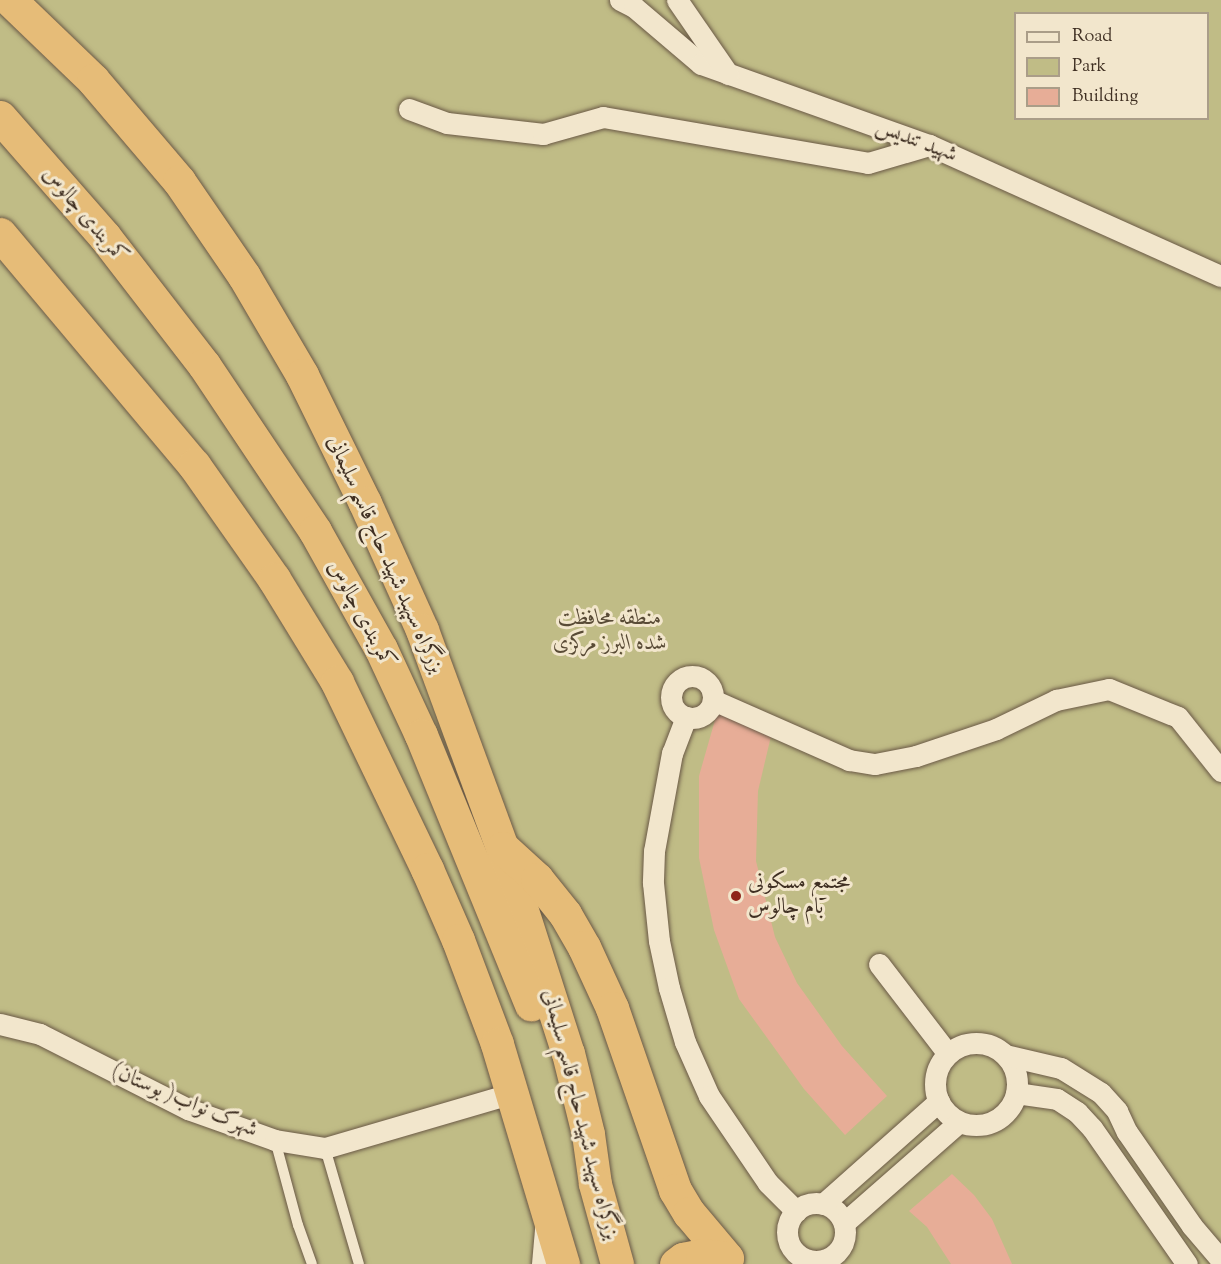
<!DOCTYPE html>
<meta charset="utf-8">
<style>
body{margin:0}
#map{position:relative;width:1221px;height:1264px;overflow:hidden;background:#ebd8b0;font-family:"Sorts Mill Goudy",Amiri,serif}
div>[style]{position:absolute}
.green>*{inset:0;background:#c0bc86}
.building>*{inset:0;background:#e7ad97}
.roads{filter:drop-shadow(0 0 2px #6a5946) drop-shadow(0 0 2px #6a5946)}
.service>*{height:10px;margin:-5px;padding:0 5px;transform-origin:5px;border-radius:5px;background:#f2e6cc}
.minor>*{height:21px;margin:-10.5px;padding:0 10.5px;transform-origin:10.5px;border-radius:10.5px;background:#f2e6cc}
.minor>.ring{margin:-10.5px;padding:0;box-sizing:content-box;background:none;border:21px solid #f2e6cc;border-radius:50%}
.trunk>*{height:33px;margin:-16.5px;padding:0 16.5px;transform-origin:16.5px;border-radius:16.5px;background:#e6bc78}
.dots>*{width:16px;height:16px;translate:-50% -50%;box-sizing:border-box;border:3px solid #f2e6cc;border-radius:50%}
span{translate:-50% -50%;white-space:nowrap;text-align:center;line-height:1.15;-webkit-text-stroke:6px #f2e6cc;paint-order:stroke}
.street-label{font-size:22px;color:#3f2f22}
.park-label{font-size:22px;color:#594b36;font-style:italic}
.poi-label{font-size:22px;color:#3f2f22}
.left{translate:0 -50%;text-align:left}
.legend{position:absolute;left:1014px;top:12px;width:195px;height:108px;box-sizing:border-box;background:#f2e6cc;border:2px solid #aa9d88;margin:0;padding:8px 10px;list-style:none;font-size:18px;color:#3f2f22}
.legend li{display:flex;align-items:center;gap:12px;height:30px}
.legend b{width:30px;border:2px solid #aa9d88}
</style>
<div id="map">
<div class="green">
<div style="clip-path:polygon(evenodd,0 0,1221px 0,1221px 1264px,0 1264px,0 0,1016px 14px,1208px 14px,1208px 118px,1016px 118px,1016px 14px)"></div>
</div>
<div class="building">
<div style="clip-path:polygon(717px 713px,772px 732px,758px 791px,756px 861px,775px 937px,797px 983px,842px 1046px,887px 1096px,845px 1135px,804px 1089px,739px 999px,714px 930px,699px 858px,699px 776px)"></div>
<div style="clip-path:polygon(952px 1174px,974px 1195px,992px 1219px,1012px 1264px,951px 1264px,927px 1227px,909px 1211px)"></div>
</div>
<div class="roads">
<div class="service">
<div style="left:275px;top:1140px;width:88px;rotate:74.9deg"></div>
<div style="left:298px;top:1225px;width:41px;rotate:70.3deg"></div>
<div style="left:325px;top:1148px;width:121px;rotate:73.7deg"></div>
</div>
<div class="minor">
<div style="left:620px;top:0;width:16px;rotate:27deg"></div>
<div style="left:634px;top:7px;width:88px;rotate:40.4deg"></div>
<div style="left:701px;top:64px;width:242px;rotate:19.6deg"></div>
<div style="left:929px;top:145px;width:320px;rotate:24.2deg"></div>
<div style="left:677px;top:0;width:90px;rotate:55.4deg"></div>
<div style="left:409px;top:109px;width:40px;rotate:20.2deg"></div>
<div style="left:447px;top:123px;width:97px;rotate:6.5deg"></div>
<div style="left:543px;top:134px;width:62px;rotate:-15.8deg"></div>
<div style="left:603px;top:117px;width:269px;rotate:9.8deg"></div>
<div style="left:868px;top:163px;width:64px;rotate:-16.4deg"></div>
<div class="ring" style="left:671px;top:676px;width:21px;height:21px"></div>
<div style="left:713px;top:700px;width:149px;rotate:23.8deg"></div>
<div style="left:849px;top:760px;width:26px;rotate:9deg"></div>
<div style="left:875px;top:764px;width:42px;rotate:-11deg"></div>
<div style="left:916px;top:756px;width:84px;rotate:-18.6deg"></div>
<div style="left:996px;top:729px;width:67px;rotate:-25.8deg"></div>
<div style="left:1056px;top:700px;width:54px;rotate:-11.7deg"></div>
<div style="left:1109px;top:689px;width:74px;rotate:22.1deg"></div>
<div style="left:1178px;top:717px;width:69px;rotate:51.5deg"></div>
<div style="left:686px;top:717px;width:39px;rotate:111deg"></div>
<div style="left:672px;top:753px;width:100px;rotate:100.4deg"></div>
<div style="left:654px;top:851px;width:32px;rotate:92deg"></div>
<div style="left:653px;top:883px;width:58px;rotate:84.1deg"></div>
<div style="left:659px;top:941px;width:48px;rotate:78deg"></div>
<div style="left:669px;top:988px;width:56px;rotate:73.5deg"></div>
<div style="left:685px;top:1042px;width:59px;rotate:66deg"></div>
<div style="left:709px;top:1096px;width:105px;rotate:55.9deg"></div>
<div style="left:768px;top:1183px;width:40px;rotate:45deg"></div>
<div style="left:879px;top:964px;width:113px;rotate:52.5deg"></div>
<div style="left:0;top:1024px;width:41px;rotate:14deg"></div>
<div style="left:40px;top:1034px;width:166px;rotate:26.9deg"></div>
<div style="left:188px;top:1109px;width:92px;rotate:19.6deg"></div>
<div style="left:275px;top:1140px;width:51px;rotate:9.1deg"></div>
<div style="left:325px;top:1148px;width:196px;rotate:-16.3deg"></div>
<div class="ring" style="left:935px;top:1043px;width:61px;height:61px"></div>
<div style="left:1005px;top:1055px;width:57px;rotate:13.1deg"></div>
<div style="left:1061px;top:1068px;width:47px;rotate:32deg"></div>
<div style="left:1101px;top:1093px;width:24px;rotate:48deg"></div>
<div style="left:1117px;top:1111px;width:23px;rotate:65deg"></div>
<div style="left:1127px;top:1132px;width:114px;rotate:55.3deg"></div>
<div style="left:1192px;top:1226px;width:45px;rotate:49.5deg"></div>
<div style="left:1016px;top:1093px;width:41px;rotate:8.3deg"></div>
<div style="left:1057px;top:1099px;width:24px;rotate:33deg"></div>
<div style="left:1077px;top:1112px;width:22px;rotate:47deg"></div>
<div style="left:1092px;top:1128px;width:166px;rotate:55.1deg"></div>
<div class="ring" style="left:787px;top:1203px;width:37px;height:37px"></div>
<div style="left:823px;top:1204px;width:155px;rotate:-41.6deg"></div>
<div style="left:844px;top:1223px;width:153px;rotate:-41.3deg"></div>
<div style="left:542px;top:1264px;width:38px;rotate:-85deg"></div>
</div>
<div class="trunk">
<div style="left:10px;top:0;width:115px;rotate:43.9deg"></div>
<div style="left:93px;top:80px;width:133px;rotate:49.6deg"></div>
<div style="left:179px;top:181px;width:115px;rotate:55.6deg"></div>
<div style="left:244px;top:276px;width:115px;rotate:59.6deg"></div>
<div style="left:302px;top:375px;width:143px;rotate:63.8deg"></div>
<div style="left:365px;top:503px;width:139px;rotate:65.8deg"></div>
<div style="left:422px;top:630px;width:232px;rotate:69.8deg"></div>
<div style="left:502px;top:848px;width:215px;rotate:72.2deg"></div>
<div style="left:568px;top:1053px;width:83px;rotate:76.1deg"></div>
<div style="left:588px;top:1134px;width:50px;rotate:82deg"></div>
<div style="left:595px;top:1184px;width:83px;rotate:74.6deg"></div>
<div style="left:0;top:117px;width:159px;rotate:48.8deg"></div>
<div style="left:105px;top:237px;width:162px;rotate:52.3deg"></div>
<div style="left:204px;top:365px;width:200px;rotate:56.2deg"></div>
<div style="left:315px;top:531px;width:135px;rotate:60.8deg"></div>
<div style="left:381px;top:649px;width:95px;rotate:65.1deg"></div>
<div style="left:421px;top:735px;width:291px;rotate:67.8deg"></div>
<div style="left:0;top:234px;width:302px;rotate:50deg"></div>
<div style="left:194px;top:465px;width:139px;rotate:54.9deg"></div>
<div style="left:274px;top:579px;width:121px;rotate:58.5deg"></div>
<div style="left:337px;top:682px;width:208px;rotate:64.3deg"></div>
<div style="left:427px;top:869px;width:77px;rotate:66.4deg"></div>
<div style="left:458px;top:940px;width:111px;rotate:69.4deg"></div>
<div style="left:497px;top:1044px;width:230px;rotate:73.3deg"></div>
<div style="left:503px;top:848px;width:46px;rotate:42.4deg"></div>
<div style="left:537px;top:879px;width:45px;rotate:51.3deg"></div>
<div style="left:565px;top:914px;width:38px;rotate:60deg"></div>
<div style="left:584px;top:947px;width:67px;rotate:65.3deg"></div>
<div style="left:612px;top:1008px;width:193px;rotate:70.9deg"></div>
<div style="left:675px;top:1190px;width:27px;rotate:59deg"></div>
<div style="left:689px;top:1213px;width:59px;rotate:49.8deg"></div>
<div style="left:676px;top:1264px;width:9px;rotate:-36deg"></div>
<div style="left:683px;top:1259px;width:19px;rotate:-12deg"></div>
<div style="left:702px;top:1255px;width:25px;rotate:7deg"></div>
</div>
</div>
<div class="dots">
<div style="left:736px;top:896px;background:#8f2418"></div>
</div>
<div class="street-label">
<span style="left:916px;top:142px;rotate:21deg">شهید تندیس</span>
<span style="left:84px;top:216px;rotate:50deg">کمربندی چالوس</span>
<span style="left:384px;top:555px;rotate:66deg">بزرگراه سپهبد شهید حاج قاسم سلیمانی</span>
<span style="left:360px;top:615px;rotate:62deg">کمربندی چالوس</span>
<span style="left:184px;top:1102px;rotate:23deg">شهرک نواب( بوستان)</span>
<span style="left:579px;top:1115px;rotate:76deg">بزرگراه سپهبد شهید حاج قاسم سلیمانی</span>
</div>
<div class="park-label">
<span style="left:610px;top:632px">منطقه محافظت<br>شده البرز مرکزی</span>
</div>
<div class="poi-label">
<span class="left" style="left:748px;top:896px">مجتمع مسکونی<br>بام چالوس</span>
</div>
<ul class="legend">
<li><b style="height:8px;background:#f2e6cc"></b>Road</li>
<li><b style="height:16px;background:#c0bc86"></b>Park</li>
<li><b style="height:16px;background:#e7ad97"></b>Building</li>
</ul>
</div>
